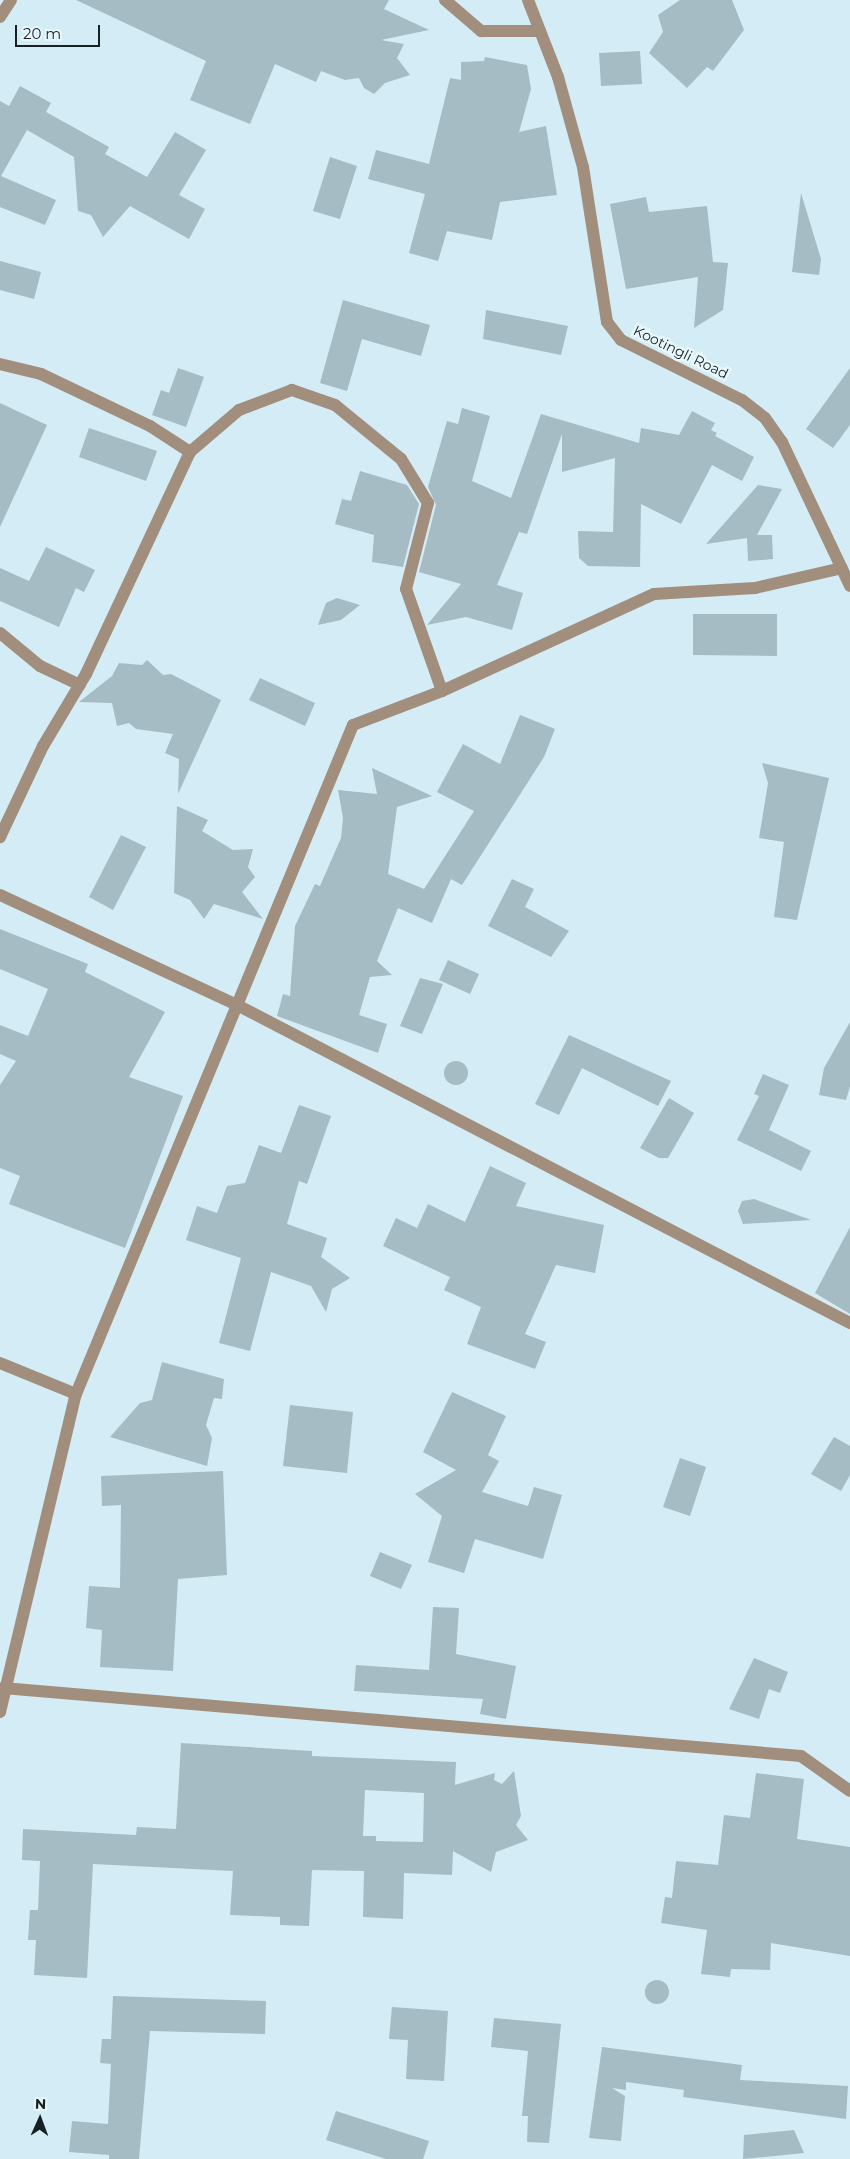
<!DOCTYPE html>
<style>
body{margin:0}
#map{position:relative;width:850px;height:2159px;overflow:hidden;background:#d3ecf5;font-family:Montserrat,sans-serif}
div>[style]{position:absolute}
.building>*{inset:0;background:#a5bcc5}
.round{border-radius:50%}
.minor>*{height:12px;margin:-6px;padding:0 6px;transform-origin:6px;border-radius:6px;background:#a18e7d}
.tertiary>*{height:12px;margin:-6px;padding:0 6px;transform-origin:6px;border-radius:6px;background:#a18e7d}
span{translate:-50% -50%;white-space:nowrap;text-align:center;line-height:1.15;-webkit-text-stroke:5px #e8f7fc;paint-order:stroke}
.street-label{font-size:14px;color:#172023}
.north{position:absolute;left:15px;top:2094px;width:50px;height:50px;-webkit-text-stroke:4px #e8f7fc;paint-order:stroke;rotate:2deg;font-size:14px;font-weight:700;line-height:20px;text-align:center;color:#172023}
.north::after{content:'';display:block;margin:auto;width:18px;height:22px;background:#172023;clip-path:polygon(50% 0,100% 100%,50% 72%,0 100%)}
.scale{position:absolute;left:15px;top:25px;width:85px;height:22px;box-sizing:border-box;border:2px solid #172023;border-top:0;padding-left:6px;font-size:15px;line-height:18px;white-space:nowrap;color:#172023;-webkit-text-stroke:4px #e8f7fc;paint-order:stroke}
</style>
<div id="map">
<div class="building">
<div style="clip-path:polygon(76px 0,389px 0,384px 9px,429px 30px,381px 40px,404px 44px,397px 58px,410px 75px,385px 83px,374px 94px,364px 88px,359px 78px,345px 80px,321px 71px,316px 82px,275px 64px,250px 124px,190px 100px,206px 61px)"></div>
<div style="clip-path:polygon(680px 0,732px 0,744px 30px,713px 71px,707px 67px,687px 88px,649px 53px,663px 32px,658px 15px)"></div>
<div style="clip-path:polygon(640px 51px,642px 84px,601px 86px,599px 53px)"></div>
<div style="clip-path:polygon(485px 57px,527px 65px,531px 89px,519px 132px,546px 126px,557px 195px,500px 202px,492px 240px,447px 231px,438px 261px,409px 253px,425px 194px,368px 179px,376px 150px,429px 164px,450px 78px,461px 80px,461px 62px,484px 61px)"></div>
<div style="clip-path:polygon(20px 86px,51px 103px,46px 112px,109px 147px,105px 154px,147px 177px,175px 132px,206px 150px,179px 195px,205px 209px,189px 239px,130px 206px,103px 237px,91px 215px,78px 211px,74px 157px,27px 130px,1px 176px,56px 200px,45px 225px,0 207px,0 101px,9px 106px)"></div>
<div style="clip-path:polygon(330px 157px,357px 166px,340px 219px,313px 211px)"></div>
<div style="clip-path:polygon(801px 193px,821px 259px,819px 275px,792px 272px)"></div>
<div style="clip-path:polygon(646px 197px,649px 212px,707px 206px,713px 262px,728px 263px,723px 310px,694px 328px,698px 277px,626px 289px,610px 204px)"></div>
<div style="clip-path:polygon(0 261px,41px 272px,34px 299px,0 290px)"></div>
<div style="clip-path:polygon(343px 300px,430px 325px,421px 356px,362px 339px,347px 391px,320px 383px)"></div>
<div style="clip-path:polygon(486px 310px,568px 326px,561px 355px,483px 339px)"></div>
<div style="clip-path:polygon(178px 368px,204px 377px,186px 427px,152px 415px,161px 390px,169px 393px)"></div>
<div style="clip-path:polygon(850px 368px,850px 425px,833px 448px,806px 429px)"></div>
<div style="clip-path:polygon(0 403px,47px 425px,0 527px)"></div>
<div style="clip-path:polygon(462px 408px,490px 416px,472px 481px,511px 498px,541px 414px,639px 443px,641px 428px,679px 435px,692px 411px,715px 423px,711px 430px,717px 433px,715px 436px,754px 457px,742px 481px,712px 465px,681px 524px,641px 504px,640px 567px,588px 566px,579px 558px,578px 531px,613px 532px,615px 458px,562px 472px,562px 434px,527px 534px,519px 532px,497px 585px,523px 593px,512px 630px,466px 617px,427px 625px,461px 584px,419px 572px,436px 505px,428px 487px,447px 421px,458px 424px)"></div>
<div style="clip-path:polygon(89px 428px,157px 451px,146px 481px,79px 457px)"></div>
<div style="clip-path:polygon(360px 471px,407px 485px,419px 504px,403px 567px,372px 562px,374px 535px,335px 524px,342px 499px,351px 501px)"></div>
<div style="clip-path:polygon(758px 485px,782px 489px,757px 535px,772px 535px,773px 559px,748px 561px,747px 538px,706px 544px)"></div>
<div style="clip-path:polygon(46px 547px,95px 570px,84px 592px,76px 588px,59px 627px,0 601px,0 568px,29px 581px)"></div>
<div style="clip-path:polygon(337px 598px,360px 605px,341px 620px,318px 625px,326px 603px)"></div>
<div style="clip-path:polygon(693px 614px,777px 614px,777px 656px,693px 655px)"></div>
<div style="clip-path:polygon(147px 660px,163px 675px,171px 674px,221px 700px,178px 794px,179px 759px,165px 753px,173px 734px,136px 729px,129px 723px,117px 726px,112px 703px,79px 702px,112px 676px,119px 663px,142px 665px)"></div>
<div style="clip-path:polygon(260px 678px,315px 703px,305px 726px,249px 700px)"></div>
<div style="clip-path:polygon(520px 715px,555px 729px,544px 757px,462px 885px,451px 879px,432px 923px,398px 908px,377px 961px,392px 975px,370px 977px,359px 1015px,387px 1024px,378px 1053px,277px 1016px,283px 994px,290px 996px,295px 926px,315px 884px,320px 886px,341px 838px,343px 818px,338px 790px,377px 794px,372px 768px,432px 796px,397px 807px,388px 874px,424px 889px,474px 811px,437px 792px,463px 744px,500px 764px)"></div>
<div style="clip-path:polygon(762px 763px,829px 778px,797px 920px,774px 917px,784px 842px,759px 838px,768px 783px)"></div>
<div style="clip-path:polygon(177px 806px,208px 820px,202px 831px,233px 850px,253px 849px,248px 867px,255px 877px,242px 892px,263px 919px,214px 904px,204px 919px,190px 900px,174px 893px)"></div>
<div style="clip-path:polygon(121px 835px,146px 847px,113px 910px,89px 897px)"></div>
<div style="clip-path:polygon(512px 879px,534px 889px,525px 907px,569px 931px,551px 957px,488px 926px)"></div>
<div style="clip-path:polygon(0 929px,88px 964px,85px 972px,165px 1012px,129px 1077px,183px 1096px,125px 1248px,9px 1204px,20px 1176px,0 1168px,0 1085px,16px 1061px,0 1054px,0 1025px,28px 1036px,48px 989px,0 969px)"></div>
<div style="clip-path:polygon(448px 960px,479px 974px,470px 994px,439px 980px)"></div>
<div style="clip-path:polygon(420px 978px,443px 984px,422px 1034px,400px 1026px)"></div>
<div style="clip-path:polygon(850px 1022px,850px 1086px,846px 1100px,819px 1095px,824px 1068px)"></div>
<div style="clip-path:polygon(569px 1035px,671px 1081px,658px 1106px,582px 1068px,559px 1115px,535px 1104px)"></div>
<div class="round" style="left:444px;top:1061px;width:24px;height:24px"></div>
<div style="clip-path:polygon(763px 1074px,789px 1085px,769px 1130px,811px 1151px,801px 1171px,737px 1140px,759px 1096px,754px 1094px)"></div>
<div style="clip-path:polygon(669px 1098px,694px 1113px,668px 1158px,659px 1158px,640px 1148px)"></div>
<div style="clip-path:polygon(299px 1105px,331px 1116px,307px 1184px,299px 1181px,287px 1224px,327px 1238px,321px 1257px,350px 1278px,332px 1289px,326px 1312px,311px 1286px,271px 1272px,250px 1351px,219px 1343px,241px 1258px,186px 1240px,197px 1206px,217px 1213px,227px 1186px,245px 1183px,259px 1145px,281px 1153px)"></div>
<div style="clip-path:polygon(490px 1166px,526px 1183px,516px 1206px,604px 1225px,595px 1273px,556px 1265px,525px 1334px,546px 1342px,535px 1369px,467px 1344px,481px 1307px,444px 1290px,450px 1277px,383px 1246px,396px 1218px,417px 1228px,428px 1204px,465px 1222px)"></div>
<div style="clip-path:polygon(754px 1199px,811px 1220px,743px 1224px,738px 1211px,742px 1201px)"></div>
<div style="clip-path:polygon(850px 1227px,850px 1314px,815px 1293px)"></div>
<div style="clip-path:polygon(162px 1362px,224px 1379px,222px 1399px,214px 1398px,206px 1425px,212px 1438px,207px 1466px,110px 1437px,140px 1403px,152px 1400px)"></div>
<div style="clip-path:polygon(452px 1392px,506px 1416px,488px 1455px,499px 1461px,482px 1492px,528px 1506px,534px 1487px,562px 1495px,543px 1559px,475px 1539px,464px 1573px,428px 1562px,442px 1516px,415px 1494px,456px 1470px,423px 1452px)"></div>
<div style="clip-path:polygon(290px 1405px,353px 1412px,347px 1473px,283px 1466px)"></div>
<div style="clip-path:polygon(834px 1437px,850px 1446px,850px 1475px,841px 1491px,811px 1474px)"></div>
<div style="clip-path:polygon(680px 1458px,706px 1467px,690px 1516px,663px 1507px)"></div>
<div style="clip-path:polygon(223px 1471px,227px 1575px,178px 1579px,173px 1671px,100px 1667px,102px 1630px,86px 1628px,89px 1586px,120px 1588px,121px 1505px,102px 1506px,101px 1476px)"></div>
<div style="clip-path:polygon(380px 1552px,412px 1565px,401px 1589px,370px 1576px)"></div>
<div style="clip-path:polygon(433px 1607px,459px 1608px,456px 1654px,516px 1666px,506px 1719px,480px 1714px,483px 1699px,354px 1691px,356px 1665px,429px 1670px)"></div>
<div style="clip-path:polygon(754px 1658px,788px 1672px,780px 1693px,769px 1689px,759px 1719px,729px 1709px)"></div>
<div style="clip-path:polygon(evenodd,181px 1743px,312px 1751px,312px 1756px,456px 1762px,455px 1785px,495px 1773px,494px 1780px,502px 1784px,514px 1771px,521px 1816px,516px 1825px,528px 1840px,496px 1852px,491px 1872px,453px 1851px,452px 1875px,404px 1873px,403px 1919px,363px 1917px,364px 1871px,312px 1870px,309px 1926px,280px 1925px,280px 1917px,230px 1915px,233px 1871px,93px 1864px,87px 1978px,34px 1975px,36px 1940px,28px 1940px,30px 1910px,38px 1910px,40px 1861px,22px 1860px,23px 1829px,136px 1835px,137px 1827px,176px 1829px,181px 1743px,365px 1790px,424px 1793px,423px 1842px,376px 1841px,376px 1836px,363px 1836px,365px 1790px)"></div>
<div style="clip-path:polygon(756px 1773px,804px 1779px,797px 1839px,850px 1847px,850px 1956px,771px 1943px,770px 1970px,731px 1969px,730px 1977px,701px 1974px,707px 1930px,661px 1923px,665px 1897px,672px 1898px,676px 1861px,718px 1865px,724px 1815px,750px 1818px)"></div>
<div class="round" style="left:645px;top:1980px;width:24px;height:24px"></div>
<div style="clip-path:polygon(113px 1996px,266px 2001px,265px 2034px,150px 2031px,139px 2159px,109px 2159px,109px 2155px,69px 2152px,72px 2121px,108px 2124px,111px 2064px,100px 2063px,102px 2039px,111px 2039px)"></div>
<div style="clip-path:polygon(392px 2007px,448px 2011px,444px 2081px,406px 2079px,408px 2040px,389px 2039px)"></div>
<div style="clip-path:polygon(494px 2018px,561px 2024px,549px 2143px,527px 2142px,528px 2116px,522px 2116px,528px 2051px,491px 2047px)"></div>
<div style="clip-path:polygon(602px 2047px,742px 2065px,740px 2080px,848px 2086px,846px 2119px,683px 2097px,684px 2090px,626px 2082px,626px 2090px,612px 2088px,625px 2096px,621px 2141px,589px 2138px)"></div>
<div style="clip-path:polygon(336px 2111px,429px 2141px,423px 2159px,386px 2159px,326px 2140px)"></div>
<div style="clip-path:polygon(794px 2130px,804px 2153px,743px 2159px,744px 2135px)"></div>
</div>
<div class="minor">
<div style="left:445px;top:0;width:48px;rotate:40.7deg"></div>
<div style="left:481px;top:31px;width:59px"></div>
<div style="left:0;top:17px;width:20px;rotate:-57deg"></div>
<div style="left:0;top:364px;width:42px;rotate:13.7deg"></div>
<div style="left:41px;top:374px;width:121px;rotate:25.5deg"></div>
<div style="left:150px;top:426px;width:48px;rotate:33deg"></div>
<div style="left:190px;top:452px;width:245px;rotate:115.1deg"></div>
<div style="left:86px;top:674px;width:84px;rotate:120.8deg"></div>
<div style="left:43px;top:746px;width:101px;rotate:115.3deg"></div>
<div style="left:0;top:633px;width:52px;rotate:39.5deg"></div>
<div style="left:40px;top:666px;width:44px;rotate:25.4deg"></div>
<div style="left:442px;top:691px;width:233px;rotate:-24.6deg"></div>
<div style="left:654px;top:594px;width:101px;rotate:-3.4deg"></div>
<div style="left:755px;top:588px;width:89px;rotate:-12.9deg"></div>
<div style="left:0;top:895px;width:261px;rotate:24.9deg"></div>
<div style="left:237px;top:1005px;width:691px;rotate:27.42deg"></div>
<div style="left:0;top:1363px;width:82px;rotate:22.2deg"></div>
<div style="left:3px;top:1688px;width:801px;rotate:4.87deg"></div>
<div style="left:801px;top:1756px;width:60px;rotate:35.5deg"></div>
<div style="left:0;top:1712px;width:327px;rotate:-76.6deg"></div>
<div style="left:76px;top:1394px;width:724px;rotate:-67.51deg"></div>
<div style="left:353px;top:725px;width:95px;rotate:-20.9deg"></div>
<div style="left:442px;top:691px;width:108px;rotate:-109.4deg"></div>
<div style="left:406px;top:589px;width:89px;rotate:-75.7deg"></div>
<div style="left:428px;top:503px;width:52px;rotate:-121.5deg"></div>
<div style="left:401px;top:459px;width:85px;rotate:-140.7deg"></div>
<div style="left:335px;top:405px;width:46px;rotate:-160.8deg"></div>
<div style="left:292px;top:390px;width:57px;rotate:159.3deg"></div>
<div style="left:239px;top:410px;width:65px;rotate:139.4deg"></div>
</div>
<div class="tertiary">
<div style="left:528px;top:0;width:83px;rotate:68.7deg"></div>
<div style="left:558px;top:77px;width:93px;rotate:74.5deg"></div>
<div style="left:583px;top:167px;width:157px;rotate:81.2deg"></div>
<div style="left:607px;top:322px;width:23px;rotate:52deg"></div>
<div style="left:621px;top:340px;width:135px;rotate:26.4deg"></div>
<div style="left:742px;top:400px;width:29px;rotate:38deg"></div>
<div style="left:765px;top:418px;width:29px;rotate:55deg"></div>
<div style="left:782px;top:442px;width:159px;rotate:64.7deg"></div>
</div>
<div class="street-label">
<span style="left:681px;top:352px;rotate:26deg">Kootingli Road</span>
</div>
<div class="north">N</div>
<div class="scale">20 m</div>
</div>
